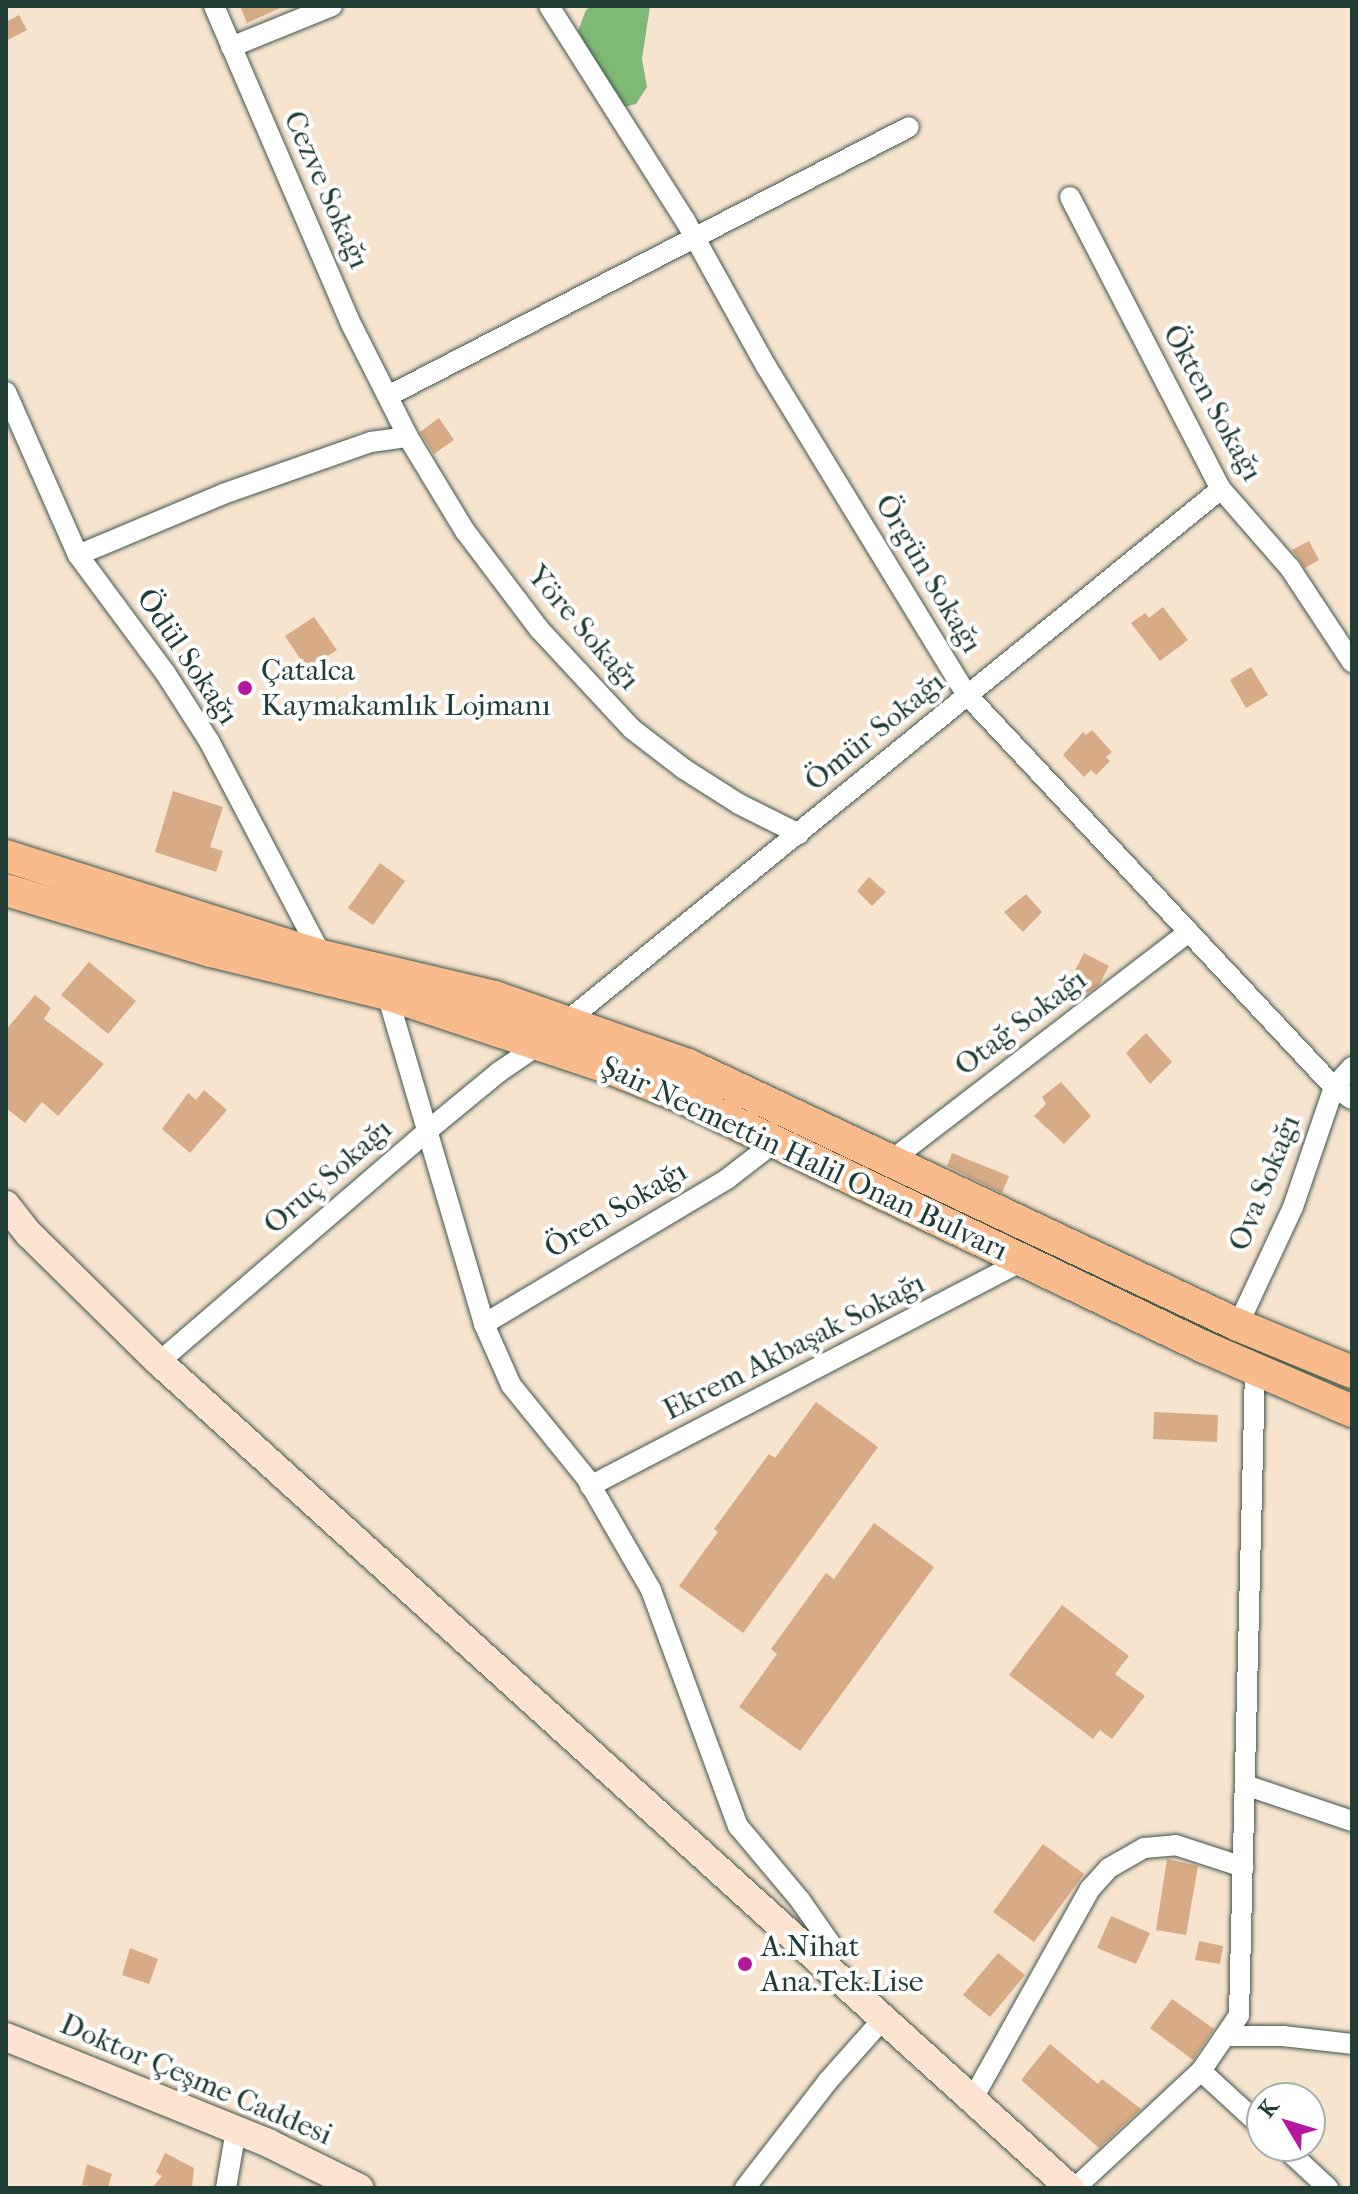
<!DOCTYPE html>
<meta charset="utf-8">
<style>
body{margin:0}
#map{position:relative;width:1358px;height:2194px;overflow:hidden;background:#f7e4cf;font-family:"IM FELL French Canon",serif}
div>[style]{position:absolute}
.forest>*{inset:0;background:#80b875}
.building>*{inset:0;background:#d7ab85}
.roads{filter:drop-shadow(0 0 2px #3f564b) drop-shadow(0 0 2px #3f564b)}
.street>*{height:20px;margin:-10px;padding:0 10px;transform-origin:10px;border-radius:10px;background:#fff}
.secondary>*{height:28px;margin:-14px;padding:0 14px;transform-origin:14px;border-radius:14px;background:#fde4d1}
.primary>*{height:32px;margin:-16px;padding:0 16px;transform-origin:16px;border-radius:16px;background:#fabb8c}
.dots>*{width:22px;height:22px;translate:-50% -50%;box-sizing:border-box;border:4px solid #fff;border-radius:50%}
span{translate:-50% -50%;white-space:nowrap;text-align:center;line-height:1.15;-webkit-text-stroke:8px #fff;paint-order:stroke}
.street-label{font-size:30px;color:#1f3d34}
.poi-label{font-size:30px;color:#1f3d34}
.left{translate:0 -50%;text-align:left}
.frame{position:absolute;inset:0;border:8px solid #1f3d34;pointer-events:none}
.north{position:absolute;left:1246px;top:2082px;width:80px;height:80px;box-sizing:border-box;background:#fff;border:2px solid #a5b1ae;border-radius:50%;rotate:308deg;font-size:22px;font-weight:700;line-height:32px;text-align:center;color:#1f3d34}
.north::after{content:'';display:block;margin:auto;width:28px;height:36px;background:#b5179e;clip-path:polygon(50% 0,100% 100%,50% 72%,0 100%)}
</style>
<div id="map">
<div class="forest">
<div style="clip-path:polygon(591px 6px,650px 6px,642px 59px,647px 87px,636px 104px,620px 108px,578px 31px,586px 10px)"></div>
</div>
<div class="building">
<div style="clip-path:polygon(240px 6px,285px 6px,247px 23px)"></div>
<div style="clip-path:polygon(19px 15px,27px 30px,6px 41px,6px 22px)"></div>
<div style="clip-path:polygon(439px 418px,454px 440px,434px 454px,420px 432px)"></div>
<div style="clip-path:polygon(1309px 541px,1319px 560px,1305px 568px,1292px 550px)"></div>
<div style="clip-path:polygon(1163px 607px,1188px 640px,1160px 661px,1131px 623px,1145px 613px,1149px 618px)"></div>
<div style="clip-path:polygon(314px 617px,337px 650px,307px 669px,285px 636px)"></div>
<div style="clip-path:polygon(1251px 667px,1268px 695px,1246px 708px,1230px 680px)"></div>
<div style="clip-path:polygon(1092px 730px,1112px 752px,1106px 757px,1110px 761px,1096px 775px,1091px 770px,1084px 777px,1063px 755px,1083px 732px,1086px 735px)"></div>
<div style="clip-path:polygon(173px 791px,223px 807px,210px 847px,223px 851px,216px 872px,155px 852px)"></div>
<div style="clip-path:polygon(380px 863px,405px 881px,373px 925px,348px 908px)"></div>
<div style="clip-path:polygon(869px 877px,886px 892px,872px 906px,857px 891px)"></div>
<div style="clip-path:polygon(1026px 894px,1042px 912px,1023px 932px,1004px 912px)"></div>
<div style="clip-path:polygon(1084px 953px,1109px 966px,1099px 985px,1088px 993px,1069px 982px)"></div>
<div style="clip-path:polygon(89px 962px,136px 1001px,108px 1034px,61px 995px)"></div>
<div style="clip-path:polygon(35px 995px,51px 1008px,44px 1019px,104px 1064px,58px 1116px,42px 1102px,25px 1123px,6px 1108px,6px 1030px)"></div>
<div style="clip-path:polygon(1146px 1033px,1172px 1062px,1150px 1084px,1126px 1053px)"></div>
<div style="clip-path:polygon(1061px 1082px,1091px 1116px,1064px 1144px,1034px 1116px,1046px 1104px,1042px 1097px)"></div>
<div style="clip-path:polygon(204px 1090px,227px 1110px,190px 1153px,162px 1129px,188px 1093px,196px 1100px)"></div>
<div style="clip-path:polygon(952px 1153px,1009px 1176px,1002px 1193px,947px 1166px)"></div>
<div style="clip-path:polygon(816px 1402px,878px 1447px,743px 1633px,679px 1586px,718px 1532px,714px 1529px,769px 1454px,775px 1458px)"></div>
<div style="clip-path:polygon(1154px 1412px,1218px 1415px,1217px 1442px,1153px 1439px)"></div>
<div style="clip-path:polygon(874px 1523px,934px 1567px,800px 1751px,739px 1707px,777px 1654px,771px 1649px,826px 1573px,834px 1579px)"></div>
<div style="clip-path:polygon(1062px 1605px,1129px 1656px,1115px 1674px,1145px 1696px,1112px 1739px,1100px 1730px,1093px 1739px,1009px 1675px)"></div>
<div style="clip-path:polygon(1043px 1844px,1084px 1874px,1034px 1942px,993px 1912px)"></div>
<div style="clip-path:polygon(1167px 1859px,1198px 1866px,1186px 1935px,1156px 1930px)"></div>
<div style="clip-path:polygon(1111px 1916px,1150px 1933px,1136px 1964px,1097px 1948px)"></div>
<div style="clip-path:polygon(1199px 1941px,1223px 1946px,1220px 1964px,1195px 1960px)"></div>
<div style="clip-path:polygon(130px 1948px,158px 1959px,149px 1984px,122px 1975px)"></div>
<div style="clip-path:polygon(998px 1953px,1025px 1975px,990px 2017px,963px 1995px)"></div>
<div style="clip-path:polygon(1172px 1999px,1214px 2029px,1193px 2060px,1150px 2028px)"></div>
<div style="clip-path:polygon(1050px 2044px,1098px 2084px,1102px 2079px,1141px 2109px,1099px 2148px,1021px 2080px)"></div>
<div style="clip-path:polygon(165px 2153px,194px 2168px,192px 2188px,152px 2188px,162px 2176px,156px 2172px)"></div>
<div style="clip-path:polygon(87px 2164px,112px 2174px,108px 2188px,82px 2185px)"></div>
</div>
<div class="roads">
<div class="street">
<div style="left:214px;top:6px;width:348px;rotate:66.7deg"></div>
<div style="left:352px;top:326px;width:124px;rotate:63.2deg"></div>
<div style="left:408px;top:437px;width:110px;rotate:58.8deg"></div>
<div style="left:465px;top:531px;width:124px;rotate:52.9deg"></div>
<div style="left:540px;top:630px;width:135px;rotate:47.1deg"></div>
<div style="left:632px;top:729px;width:66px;rotate:37.6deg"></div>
<div style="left:684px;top:769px;width:65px;rotate:32.5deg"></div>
<div style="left:739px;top:804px;width:67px;rotate:26.6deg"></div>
<div style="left:549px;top:6px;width:254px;rotate:57.6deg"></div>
<div style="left:685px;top:220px;width:167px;rotate:61deg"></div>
<div style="left:766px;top:366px;width:386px;rotate:58.6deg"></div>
<div style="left:967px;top:695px;width:537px;rotate:46.89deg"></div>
<div style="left:1334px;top:1087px;width:22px;rotate:34deg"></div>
<div style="left:231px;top:47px;width:109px;rotate:-22.1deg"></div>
<div style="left:1070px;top:197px;width:329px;rotate:62.7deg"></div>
<div style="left:1221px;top:489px;width:105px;rotate:48.9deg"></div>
<div style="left:1290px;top:568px;width:113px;rotate:56.6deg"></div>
<div style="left:6px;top:392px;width:178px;rotate:66.2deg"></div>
<div style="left:78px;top:555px;width:148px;rotate:53.5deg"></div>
<div style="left:166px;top:674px;width:80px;rotate:57.3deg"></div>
<div style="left:209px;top:741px;width:243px;rotate:62.3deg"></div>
<div style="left:388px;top:396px;width:586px;rotate:-27.31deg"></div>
<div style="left:78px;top:555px;width:157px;rotate:-22.8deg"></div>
<div style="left:223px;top:494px;width:157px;rotate:-19.4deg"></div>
<div style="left:371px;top:442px;width:37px;rotate:-8deg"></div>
<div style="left:387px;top:994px;width:344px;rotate:73.6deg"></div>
<div style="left:484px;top:1324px;width:67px;rotate:66.1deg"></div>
<div style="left:511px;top:1385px;width:121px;rotate:51deg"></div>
<div style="left:587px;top:1479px;width:128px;rotate:60deg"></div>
<div style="left:651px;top:1590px;width:252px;rotate:69.8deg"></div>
<div style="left:738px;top:1826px;width:97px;rotate:50deg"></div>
<div style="left:800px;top:1900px;width:52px;rotate:55.1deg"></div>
<div style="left:830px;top:1943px;width:26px;rotate:92deg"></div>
<div style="left:567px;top:1021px;width:843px;rotate:-39.13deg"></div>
<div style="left:889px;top:1162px;width:378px;rotate:-37.5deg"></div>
<div style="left:484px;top:1324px;width:283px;rotate:-30.8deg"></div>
<div style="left:727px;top:1179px;width:61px;rotate:-37.6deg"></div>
<div style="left:1238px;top:1325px;width:130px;rotate:-65deg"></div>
<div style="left:1293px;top:1207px;width:127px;rotate:-71.1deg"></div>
<div style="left:1334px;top:1087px;width:27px;rotate:-48deg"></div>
<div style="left:159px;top:1362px;width:352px;rotate:-40.7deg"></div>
<div style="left:426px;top:1132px;width:94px;rotate:-39.4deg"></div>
<div style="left:499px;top:1072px;width:50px;rotate:-34.3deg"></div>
<div style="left:590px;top:1486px;width:489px;rotate:-27.5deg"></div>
<div style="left:1245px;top:1785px;width:113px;rotate:18.6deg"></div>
<div style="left:1226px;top:2036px;width:57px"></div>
<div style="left:1283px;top:2036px;width:69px;rotate:6.6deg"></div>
<div style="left:1201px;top:2071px;width:83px;rotate:42.6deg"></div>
<div style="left:972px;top:2100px;width:242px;rotate:-60.8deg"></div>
<div style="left:1090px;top:1889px;width:28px;rotate:-48deg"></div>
<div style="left:1109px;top:1868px;width:40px;rotate:-29.7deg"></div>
<div style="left:1144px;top:1848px;width:32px;rotate:-5deg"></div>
<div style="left:1176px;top:1845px;width:71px;rotate:18.2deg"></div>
<div style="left:1283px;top:2146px;width:62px;rotate:43deg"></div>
<div style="left:226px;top:2188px;width:59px;rotate:-80.2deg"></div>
<div style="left:745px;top:2188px;width:135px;rotate:-52.2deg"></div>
<div style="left:828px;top:2081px;width:83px;rotate:-48.4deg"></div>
<div style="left:1075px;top:2188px;width:172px;rotate:-42.9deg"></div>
<div style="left:1201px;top:2071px;width:68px;rotate:-55.8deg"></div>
<div style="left:1239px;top:2015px;width:645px;rotate:-88.58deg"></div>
</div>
<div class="secondary">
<div style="left:6px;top:1205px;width:37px;rotate:52deg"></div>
<div style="left:29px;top:1234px;width:182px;rotate:44.6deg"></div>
<div style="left:159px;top:1362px;width:1230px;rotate:42.2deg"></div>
<div style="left:6px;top:2037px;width:283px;rotate:22deg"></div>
<div style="left:268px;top:2143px;width:102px;rotate:26.3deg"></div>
</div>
<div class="primary">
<div style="left:6px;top:856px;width:331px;rotate:17.6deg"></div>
<div style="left:322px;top:956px;width:178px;rotate:13.3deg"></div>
<div style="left:495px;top:997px;width:205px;rotate:19.4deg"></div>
<div style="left:688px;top:1065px;width:608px;rotate:25.3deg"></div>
<div style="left:1238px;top:1325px;width:123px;rotate:22.4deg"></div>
<div style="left:6px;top:890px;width:214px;rotate:16.6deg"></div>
<div style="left:211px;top:951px;width:181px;rotate:13.7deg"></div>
<div style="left:387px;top:994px;width:235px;rotate:18.4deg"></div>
<div style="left:610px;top:1068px;width:72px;rotate:21.9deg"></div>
<div style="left:677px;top:1095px;width:584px;rotate:25.56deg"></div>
<div style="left:1204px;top:1347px;width:161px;rotate:23.4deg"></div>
</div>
</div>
<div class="dots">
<div style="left:245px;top:688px;background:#b5179e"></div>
<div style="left:745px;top:1964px;background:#b5179e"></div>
</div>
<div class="street-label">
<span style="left:326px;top:190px;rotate:66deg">Cezve Sokağı</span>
<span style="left:1212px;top:403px;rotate:61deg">Ökten Sokağı</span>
<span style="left:928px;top:574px;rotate:59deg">Örgün Sokağı</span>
<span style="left:583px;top:628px;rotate:49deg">Yöre Sokağı</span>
<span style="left:187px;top:657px;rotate:56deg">Ödül Sokağı</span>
<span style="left:875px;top:732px;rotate:-39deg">Ömür Sokağı</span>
<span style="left:1021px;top:1023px;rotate:-37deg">Otağ Sokağı</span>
<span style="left:804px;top:1159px;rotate:25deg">Şair Necmettin Halil Onan Bulvarı</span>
<span style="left:328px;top:1177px;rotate:-41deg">Oruç Sokağı</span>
<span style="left:1265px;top:1183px;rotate:-68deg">Ova Sokağı</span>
<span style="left:616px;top:1210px;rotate:-31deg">Ören Sokağı</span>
<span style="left:794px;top:1347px;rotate:-27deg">Ekrem Akbaşak Sokağı</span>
<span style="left:196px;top:2080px;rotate:23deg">Doktor Çeşme Caddesi</span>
</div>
<div class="poi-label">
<span class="left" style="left:261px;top:688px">Çatalca<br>Kaymakamlık Lojmanı</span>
<span class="left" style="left:761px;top:1964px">A.Nihat<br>Ana.Tek.Lise</span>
</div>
<div class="frame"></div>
<div class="north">K</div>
</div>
